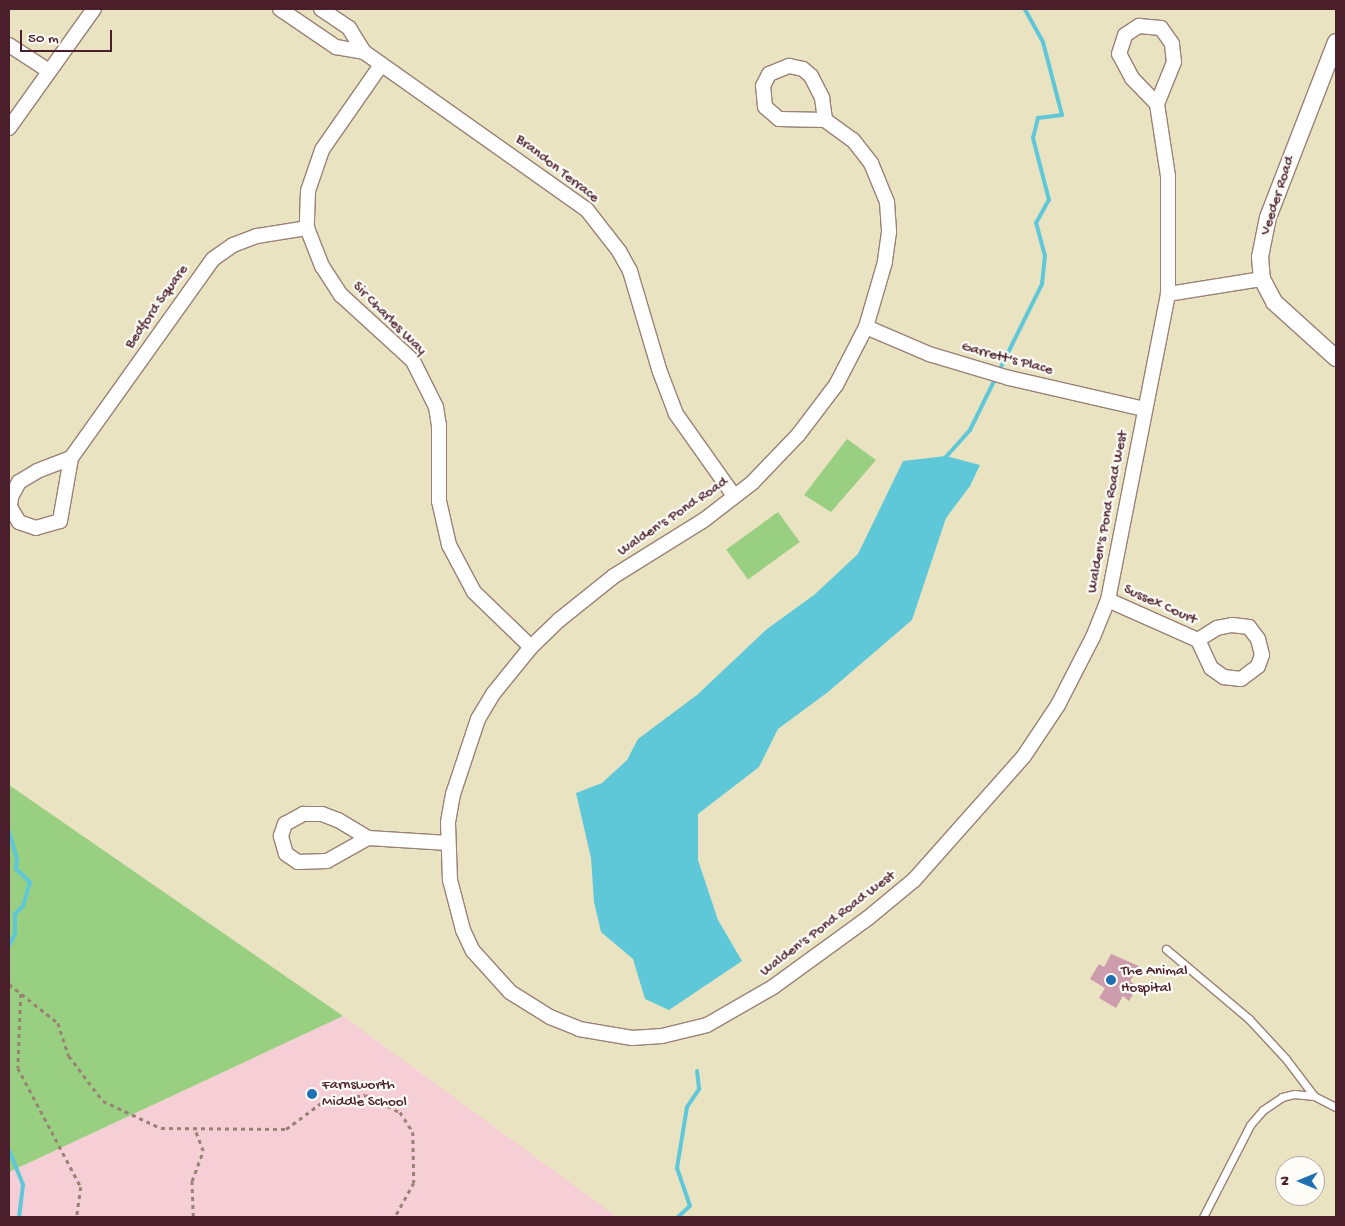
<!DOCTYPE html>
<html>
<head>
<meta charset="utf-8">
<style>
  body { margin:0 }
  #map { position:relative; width:1345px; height:1226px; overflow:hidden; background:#e9e3c2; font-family:"Gochi Hand",sans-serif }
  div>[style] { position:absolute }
  .built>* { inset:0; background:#f6cfd6 }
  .green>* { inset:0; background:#99cf81; transform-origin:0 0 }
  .water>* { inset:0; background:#5ec8d9 }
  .stream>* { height:4px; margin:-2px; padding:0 2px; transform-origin:2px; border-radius:2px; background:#5ec8d9 }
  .building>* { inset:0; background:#cd9cad }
  .path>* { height:2.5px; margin-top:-1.25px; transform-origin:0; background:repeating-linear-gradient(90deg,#9a8176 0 4px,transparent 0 8px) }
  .roads { filter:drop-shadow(1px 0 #9a8176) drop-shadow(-1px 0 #9a8176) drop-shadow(0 1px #9a8176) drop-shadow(0 -1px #9a8176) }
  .service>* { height:7px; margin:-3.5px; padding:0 3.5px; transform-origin:3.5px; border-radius:3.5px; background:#fff }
  .minor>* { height:14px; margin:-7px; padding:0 7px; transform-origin:7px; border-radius:7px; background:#fff }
  .tertiary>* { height:16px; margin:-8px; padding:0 8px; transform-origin:8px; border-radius:8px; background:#fff }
  .dots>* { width:14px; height:14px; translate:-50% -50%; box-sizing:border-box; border:2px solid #fdfcf7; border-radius:50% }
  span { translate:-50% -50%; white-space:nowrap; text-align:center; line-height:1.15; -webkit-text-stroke:4.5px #fdfcf7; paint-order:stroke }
  .street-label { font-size:15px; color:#4a1f2b }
  .poi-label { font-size:15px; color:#4a1f2b }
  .left { translate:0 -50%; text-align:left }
  .frame { position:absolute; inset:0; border:10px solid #4a1f2b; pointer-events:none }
  .north { position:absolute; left:1275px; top:1156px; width:50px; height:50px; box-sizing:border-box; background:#fdfcf7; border:1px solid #b5a4a5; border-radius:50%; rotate:270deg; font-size:14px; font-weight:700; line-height:20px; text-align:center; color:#4a1f2b }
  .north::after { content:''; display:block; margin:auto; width:18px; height:22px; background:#1f6fb2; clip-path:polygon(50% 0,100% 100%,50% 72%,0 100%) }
  .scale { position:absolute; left:20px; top:30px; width:92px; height:22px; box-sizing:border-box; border:2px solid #4a1f2b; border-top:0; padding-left:6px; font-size:15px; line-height:18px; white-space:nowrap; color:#4a1f2b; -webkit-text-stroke:4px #fdfcf7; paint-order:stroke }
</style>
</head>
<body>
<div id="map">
  <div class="built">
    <i style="clip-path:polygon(343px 1016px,617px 1217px,9px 1217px,9px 1172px)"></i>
  </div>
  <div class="green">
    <i style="clip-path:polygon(847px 439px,876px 460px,831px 512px,804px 495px)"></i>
    <i style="left:778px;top:512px;width:37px;height:64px;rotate:54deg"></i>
    <i style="clip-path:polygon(9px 785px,343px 1016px,9px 1172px)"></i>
  </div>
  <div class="water">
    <i style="clip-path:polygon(946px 456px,980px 465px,970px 486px,946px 518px,912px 620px,828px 692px,778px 729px,759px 767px,698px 814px,698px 860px,718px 920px,742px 961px,669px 1010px,645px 999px,633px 959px,601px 932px,594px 902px,591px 858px,576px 793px,602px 783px,627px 760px,638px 739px,697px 695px,767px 629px,814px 595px,858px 554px,903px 461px)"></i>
  </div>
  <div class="stream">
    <i style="left:999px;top:371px;width:97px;rotate:-63.7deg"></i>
    <i style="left:1042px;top:284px;width:28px;rotate:-84deg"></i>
    <i style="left:1045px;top:256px;width:34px;rotate:-105deg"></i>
    <i style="left:1036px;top:223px;width:26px;rotate:-61deg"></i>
    <i style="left:1049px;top:200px;width:64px;rotate:-104.5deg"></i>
    <i style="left:1033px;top:138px;width:21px;rotate:-76deg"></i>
    <i style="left:1038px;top:118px;width:24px;rotate:-7deg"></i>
    <i style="left:1062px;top:115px;width:75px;rotate:-104.6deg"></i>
    <i style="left:1043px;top:42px;width:38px;rotate:-119deg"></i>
    <i style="left:944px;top:459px;width:39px;rotate:-48deg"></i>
    <i style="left:970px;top:430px;width:59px;rotate:-63.9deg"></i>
    <i style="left:9px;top:831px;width:29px;rotate:74deg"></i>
    <i style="left:17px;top:859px;width:10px;rotate:96deg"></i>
    <i style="left:16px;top:869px;width:19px;rotate:43deg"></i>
    <i style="left:30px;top:882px;width:25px;rotate:106deg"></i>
    <i style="left:23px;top:906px;width:11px;rotate:135deg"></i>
    <i style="left:15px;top:914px;width:20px;rotate:90deg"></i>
    <i style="left:15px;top:934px;width:13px;rotate:117deg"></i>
    <i style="left:9px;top:1150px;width:38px;rotate:68deg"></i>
    <i style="left:23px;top:1185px;width:32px;rotate:97deg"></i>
    <i style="left:678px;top:1217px;width:16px;rotate:-43deg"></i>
    <i style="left:690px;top:1206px;width:40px;rotate:-108.9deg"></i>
    <i style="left:677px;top:1168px;width:62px;rotate:-80.7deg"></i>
    <i style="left:687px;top:1107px;width:22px;rotate:-56deg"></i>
    <i style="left:699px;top:1089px;width:18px;rotate:-96deg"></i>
  </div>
  <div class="building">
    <i style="clip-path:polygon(1111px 954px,1139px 966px,1130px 981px,1138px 986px,1129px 1001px,1123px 996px,1116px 1008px,1099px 998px,1105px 988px,1090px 979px,1099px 964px,1104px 967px)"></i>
  </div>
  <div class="path">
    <i style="left:9px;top:984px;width:63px;rotate:38.5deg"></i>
    <i style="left:58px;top:1023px;width:35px;rotate:72deg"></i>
    <i style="left:69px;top:1056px;width:56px;rotate:52.9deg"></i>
    <i style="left:103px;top:1101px;width:64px;rotate:25deg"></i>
    <i style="left:161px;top:1128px;width:125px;rotate:0.5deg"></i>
    <i style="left:286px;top:1129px;width:47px;rotate:-36.4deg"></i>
    <i style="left:324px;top:1101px;width:42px;rotate:-8.1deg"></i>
    <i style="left:366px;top:1095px;width:38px;rotate:27deg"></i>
    <i style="left:400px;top:1112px;width:24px;rotate:57deg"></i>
    <i style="left:413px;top:1132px;width:51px;rotate:88.9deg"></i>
    <i style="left:414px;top:1183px;width:39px;rotate:119deg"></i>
    <i style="left:21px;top:994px;width:74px;rotate:92.3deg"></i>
    <i style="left:18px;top:1068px;width:135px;rotate:62.1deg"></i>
    <i style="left:81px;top:1187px;width:30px;rotate:98deg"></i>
    <i style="left:193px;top:1217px;width:36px;rotate:-92deg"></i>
    <i style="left:192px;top:1181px;width:32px;rotate:-70deg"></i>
    <i style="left:203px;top:1151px;width:25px;rotate:-111deg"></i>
  </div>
  <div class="roads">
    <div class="service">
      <i style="left:1166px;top:949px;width:109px;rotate:40.1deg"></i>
      <i style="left:1249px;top:1019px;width:54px;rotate:47.2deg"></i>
      <i style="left:1286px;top:1059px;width:46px;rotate:52.9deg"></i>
      <i style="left:1203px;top:1217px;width:103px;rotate:-62.9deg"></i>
      <i style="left:1250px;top:1125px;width:20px;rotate:-49deg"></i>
      <i style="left:1263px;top:1110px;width:23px;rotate:-34deg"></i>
      <i style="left:1282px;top:1097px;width:12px;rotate:-14deg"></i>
      <i style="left:1294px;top:1094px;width:20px;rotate:6deg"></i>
      <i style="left:1314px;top:1096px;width:25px;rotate:27deg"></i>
    </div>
    <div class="minor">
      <i style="left:280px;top:9px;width:68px;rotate:34.2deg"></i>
      <i style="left:336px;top:47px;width:28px;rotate:10deg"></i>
      <i style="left:321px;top:9px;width:34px;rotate:34deg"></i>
      <i style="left:349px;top:28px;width:28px;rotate:58deg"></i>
      <i style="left:364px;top:52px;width:273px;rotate:35.3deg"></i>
      <i style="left:587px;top:210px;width:52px;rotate:52deg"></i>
      <i style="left:619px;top:251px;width:23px;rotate:61deg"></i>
      <i style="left:630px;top:271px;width:105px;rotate:73.5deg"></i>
      <i style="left:660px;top:372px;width:45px;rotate:69.1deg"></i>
      <i style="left:676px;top:414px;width:100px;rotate:54.7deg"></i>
      <i style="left:1139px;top:26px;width:22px;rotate:5deg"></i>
      <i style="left:1161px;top:28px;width:19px;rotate:55deg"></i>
      <i style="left:1172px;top:44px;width:18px;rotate:84deg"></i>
      <i style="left:1174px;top:62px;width:45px;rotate:112deg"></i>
      <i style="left:1157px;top:104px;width:36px;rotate:-134deg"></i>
      <i style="left:1132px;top:78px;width:27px;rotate:-118deg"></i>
      <i style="left:1119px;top:54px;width:20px;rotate:-72deg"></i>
      <i style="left:1125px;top:35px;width:17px;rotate:-33deg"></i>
      <i style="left:9px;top:45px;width:48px;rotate:33deg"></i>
      <i style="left:381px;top:65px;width:103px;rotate:124.8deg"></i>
      <i style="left:322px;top:150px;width:43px;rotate:108.9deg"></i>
      <i style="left:308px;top:191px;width:37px;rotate:92deg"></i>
      <i style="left:307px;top:228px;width:41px;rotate:68.5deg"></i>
      <i style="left:322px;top:266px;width:35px;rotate:57deg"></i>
      <i style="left:341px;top:295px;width:98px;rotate:42.5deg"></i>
      <i style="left:413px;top:361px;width:51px;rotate:63.4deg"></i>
      <i style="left:436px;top:407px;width:18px;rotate:81deg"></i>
      <i style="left:439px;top:425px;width:76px;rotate:90deg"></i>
      <i style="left:439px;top:501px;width:45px;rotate:77.2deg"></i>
      <i style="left:449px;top:545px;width:53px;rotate:62deg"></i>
      <i style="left:474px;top:592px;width:79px;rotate:44deg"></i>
      <i style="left:789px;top:66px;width:14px;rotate:12deg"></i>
      <i style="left:803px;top:69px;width:11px;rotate:41deg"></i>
      <i style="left:811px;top:76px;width:25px;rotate:63deg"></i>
      <i style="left:822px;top:98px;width:22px;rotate:82deg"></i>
      <i style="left:825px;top:120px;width:46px;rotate:-178.8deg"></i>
      <i style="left:779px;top:119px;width:18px;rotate:-139deg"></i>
      <i style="left:765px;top:107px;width:21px;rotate:-95deg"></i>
      <i style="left:763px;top:86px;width:13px;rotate:-63deg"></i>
      <i style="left:769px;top:74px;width:22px;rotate:-22deg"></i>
      <i style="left:825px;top:120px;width:34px;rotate:36deg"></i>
      <i style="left:853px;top:140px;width:29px;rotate:52deg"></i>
      <i style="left:871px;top:163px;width:42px;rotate:67.7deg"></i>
      <i style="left:887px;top:202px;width:30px;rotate:86deg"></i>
      <i style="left:889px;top:232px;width:30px;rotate:98deg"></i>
      <i style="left:885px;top:262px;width:68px;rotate:106.3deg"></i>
      <i style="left:866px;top:327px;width:65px;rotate:117.3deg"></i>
      <i style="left:836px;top:385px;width:63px;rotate:127.2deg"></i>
      <i style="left:798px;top:435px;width:66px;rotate:133.8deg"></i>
      <i style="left:752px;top:483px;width:61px;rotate:142.4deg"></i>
      <i style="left:704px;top:520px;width:106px;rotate:148.1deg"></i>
      <i style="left:614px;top:576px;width:70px;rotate:141.3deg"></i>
      <i style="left:559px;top:620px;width:39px;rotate:136deg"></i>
      <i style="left:531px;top:647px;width:60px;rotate:129deg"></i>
      <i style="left:493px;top:694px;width:29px;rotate:121deg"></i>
      <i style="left:478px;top:719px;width:79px;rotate:108.4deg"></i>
      <i style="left:453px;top:794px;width:29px;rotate:100deg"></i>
      <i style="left:448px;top:823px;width:57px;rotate:88deg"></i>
      <i style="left:450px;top:880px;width:52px;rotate:75.4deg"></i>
      <i style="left:463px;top:930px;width:23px;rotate:65deg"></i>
      <i style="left:473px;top:951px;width:55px;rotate:47.9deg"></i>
      <i style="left:510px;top:992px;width:47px;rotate:32deg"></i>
      <i style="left:550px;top:1017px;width:31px;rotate:22deg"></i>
      <i style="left:579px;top:1029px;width:54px;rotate:9.6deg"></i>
      <i style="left:632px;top:1038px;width:30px;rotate:-4deg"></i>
      <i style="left:662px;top:1036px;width:46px;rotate:-13.7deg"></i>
      <i style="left:707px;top:1025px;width:76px;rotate:-29.9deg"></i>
      <i style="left:773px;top:987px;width:117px;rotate:-36deg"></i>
      <i style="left:868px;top:918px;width:60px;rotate:-39.6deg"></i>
      <i style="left:914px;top:880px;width:166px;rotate:-48.4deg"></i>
      <i style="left:1024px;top:756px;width:61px;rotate:-56.3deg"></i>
      <i style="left:1058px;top:705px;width:76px;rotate:-62.8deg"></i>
      <i style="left:1093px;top:637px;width:40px;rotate:-68deg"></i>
      <i style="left:1108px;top:600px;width:312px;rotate:-78.9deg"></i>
      <i style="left:1168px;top:294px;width:118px;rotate:-90deg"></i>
      <i style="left:1168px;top:176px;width:73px;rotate:-98.7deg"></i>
      <i style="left:9px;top:128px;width:146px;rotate:-54.5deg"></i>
      <i style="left:1168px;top:294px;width:95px;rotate:-9.1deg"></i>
      <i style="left:866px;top:327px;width:69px;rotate:23.2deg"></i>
      <i style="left:929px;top:354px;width:84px;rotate:16.7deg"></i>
      <i style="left:1009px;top:378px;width:139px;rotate:12.9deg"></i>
      <i style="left:71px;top:458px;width:244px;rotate:-54.5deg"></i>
      <i style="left:213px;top:259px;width:24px;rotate:-35deg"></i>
      <i style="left:233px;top:245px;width:26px;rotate:-21deg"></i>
      <i style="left:257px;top:236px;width:51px;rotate:-9.1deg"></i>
      <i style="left:71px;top:458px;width:64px;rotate:99.9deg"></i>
      <i style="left:60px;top:521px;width:25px;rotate:164deg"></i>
      <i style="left:36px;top:528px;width:18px;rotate:-161deg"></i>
      <i style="left:19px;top:522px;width:17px;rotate:-121deg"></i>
      <i style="left:10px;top:507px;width:10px;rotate:-84deg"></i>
      <i style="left:11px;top:497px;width:17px;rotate:-62deg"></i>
      <i style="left:19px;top:482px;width:21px;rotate:-31deg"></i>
      <i style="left:37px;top:471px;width:36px;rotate:-21deg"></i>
      <i style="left:1108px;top:600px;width:98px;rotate:24deg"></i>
      <i style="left:1198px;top:640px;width:31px;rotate:65deg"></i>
      <i style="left:1211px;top:668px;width:16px;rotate:35deg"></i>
      <i style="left:1224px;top:677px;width:17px;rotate:7deg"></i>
      <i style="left:1241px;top:679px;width:21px;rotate:-37deg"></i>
      <i style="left:1258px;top:666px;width:12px;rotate:-70deg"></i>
      <i style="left:1262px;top:655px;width:16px;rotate:-104deg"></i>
      <i style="left:1258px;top:639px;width:15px;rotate:-127deg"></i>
      <i style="left:1249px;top:627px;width:17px;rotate:-173deg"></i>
      <i style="left:1232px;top:625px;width:15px;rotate:169deg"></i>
      <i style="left:1217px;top:628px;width:22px;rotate:148deg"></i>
      <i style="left:303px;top:814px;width:19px"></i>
      <i style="left:322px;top:814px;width:17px;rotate:21deg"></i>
      <i style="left:338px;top:820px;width:35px;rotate:31deg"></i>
      <i style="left:368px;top:838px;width:47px;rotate:150.7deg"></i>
      <i style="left:327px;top:861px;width:29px;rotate:178deg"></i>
      <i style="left:298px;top:862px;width:14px;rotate:-146deg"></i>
      <i style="left:286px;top:854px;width:19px;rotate:-106deg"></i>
      <i style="left:281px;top:836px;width:13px;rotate:-72deg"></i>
      <i style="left:285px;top:824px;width:21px;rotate:-29deg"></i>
      <i style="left:368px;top:838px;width:80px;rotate:3.6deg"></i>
    </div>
    <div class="tertiary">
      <i style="left:1336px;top:42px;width:188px;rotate:111.2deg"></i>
      <i style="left:1268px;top:217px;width:41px;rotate:101.3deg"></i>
      <i style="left:1260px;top:257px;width:22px;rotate:85deg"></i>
      <i style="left:1262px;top:279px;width:26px;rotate:62deg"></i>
      <i style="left:1274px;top:302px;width:84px;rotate:42.1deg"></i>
    </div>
  </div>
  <div class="dots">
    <i style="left:1111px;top:980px;background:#1f6fb2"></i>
    <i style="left:312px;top:1094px;background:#1f6fb2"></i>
  </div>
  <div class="street-label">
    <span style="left:557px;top:169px;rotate:38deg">Brandon Terrace</span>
    <span style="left:1278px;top:196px;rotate:-72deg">Veeder Road</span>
    <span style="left:157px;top:307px;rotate:-55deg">Bedford Square</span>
    <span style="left:389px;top:319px;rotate:45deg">Sir Charles Way</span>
    <span style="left:1007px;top:359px;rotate:15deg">Garrett's Place</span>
    <span style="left:1108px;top:512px;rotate:-79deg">Walden's Pond Road West</span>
    <span style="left:673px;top:517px;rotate:-34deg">Walden's Pond Road</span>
    <span style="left:1160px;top:605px;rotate:24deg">Sussex Court</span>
    <span style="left:828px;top:924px;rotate:-37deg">Walden's Pond Road West</span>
  </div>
  <div class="poi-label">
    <span class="left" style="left:1121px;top:980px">The Animal<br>Hospital</span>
    <span class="left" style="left:322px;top:1094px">Farnsworth<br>Middle School</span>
  </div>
  <div class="frame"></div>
  <div class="north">N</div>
  <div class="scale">50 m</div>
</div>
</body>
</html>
